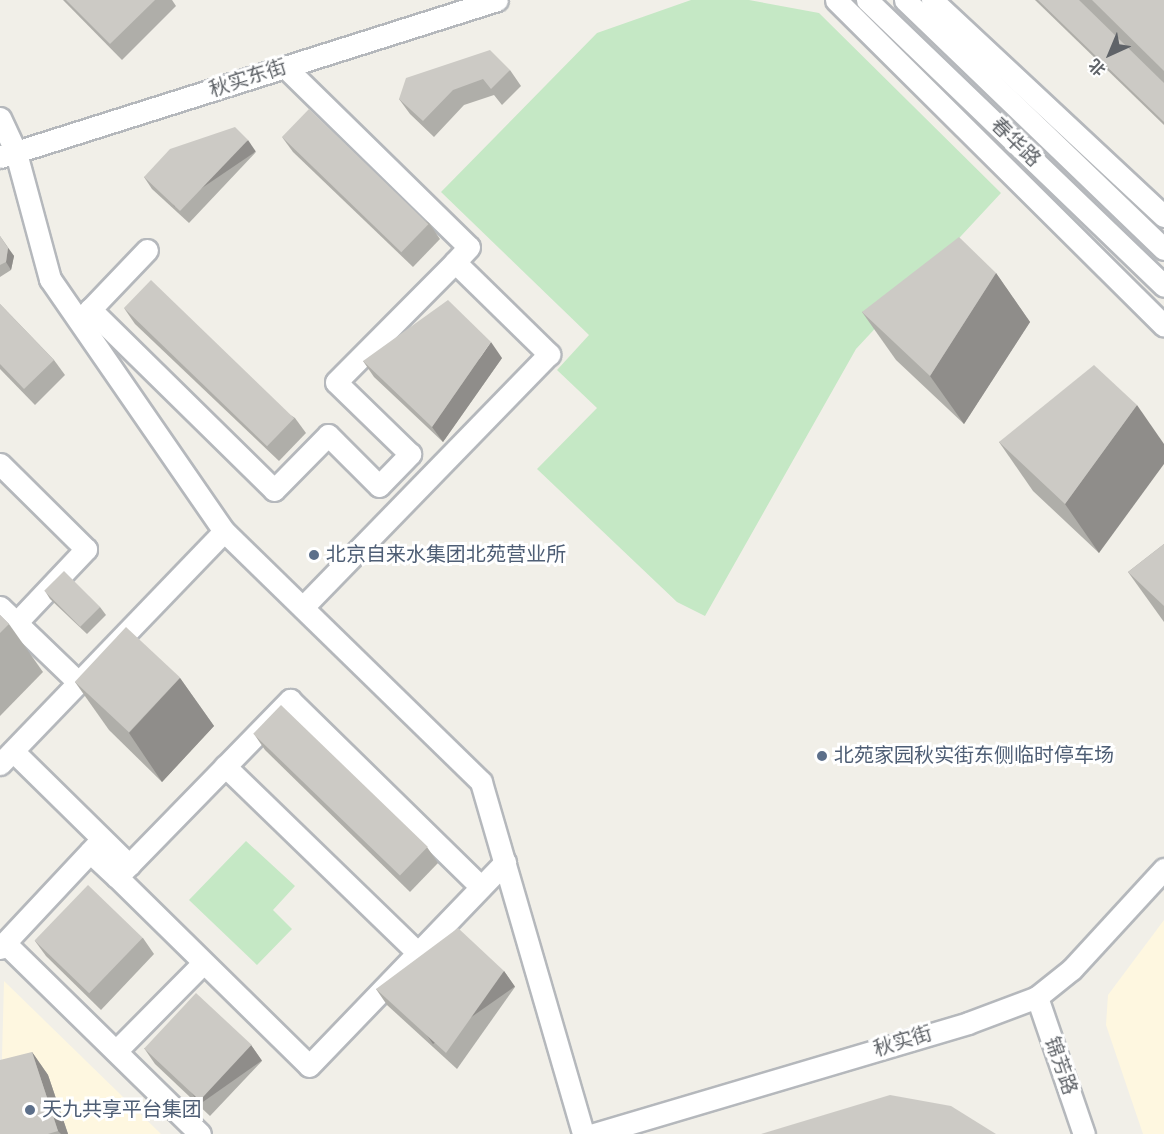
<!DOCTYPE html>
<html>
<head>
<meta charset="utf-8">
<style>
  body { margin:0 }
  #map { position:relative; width:1164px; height:1134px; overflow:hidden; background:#f1efe8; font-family:"Varela Round","Noto Sans SC",sans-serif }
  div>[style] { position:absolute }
  .commercial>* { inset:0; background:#fef7e0 }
  .green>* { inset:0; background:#c5e8c5 }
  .roads { filter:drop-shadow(2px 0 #b5b8bc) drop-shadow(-2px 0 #b5b8bc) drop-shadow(0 2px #b5b8bc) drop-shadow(0 -2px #b5b8bc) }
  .minor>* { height:21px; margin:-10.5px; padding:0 10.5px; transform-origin:10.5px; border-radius:10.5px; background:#fff }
  .wall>* { inset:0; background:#afaea9 }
  .shaded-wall>* { inset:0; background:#8f8d8a; transform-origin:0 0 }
  .building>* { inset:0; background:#cccac5; transform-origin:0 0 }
  .dots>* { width:16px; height:16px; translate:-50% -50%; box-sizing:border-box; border:3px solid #fff; border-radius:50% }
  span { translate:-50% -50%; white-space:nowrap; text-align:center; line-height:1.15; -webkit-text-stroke:6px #fff; paint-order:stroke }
  .street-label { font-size:20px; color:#5f6368 }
  .service-label { font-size:20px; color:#4e5e75 }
  .left { translate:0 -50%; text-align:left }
  .north { position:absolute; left:1080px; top:24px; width:60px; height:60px; -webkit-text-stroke:4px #fff; paint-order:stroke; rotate:224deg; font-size:16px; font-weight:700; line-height:24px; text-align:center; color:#5f6368 }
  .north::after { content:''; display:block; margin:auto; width:21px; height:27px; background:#5f6368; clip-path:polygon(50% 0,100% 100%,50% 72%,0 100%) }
</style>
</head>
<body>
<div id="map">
  <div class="commercial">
    <i style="clip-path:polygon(1164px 920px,1164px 1134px,1143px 1134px,1106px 1025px,1108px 995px)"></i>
    <i style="clip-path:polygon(4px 981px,161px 1134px,0 1134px)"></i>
  </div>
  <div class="green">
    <i style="clip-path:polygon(691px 0,749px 0,819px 13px,1001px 193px,856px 349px,705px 616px,677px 602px,537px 469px,597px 408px,557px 370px,589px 335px,441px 192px,597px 33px)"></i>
    <i style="clip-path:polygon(246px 841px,295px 886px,273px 910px,292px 929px,257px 965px,189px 900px)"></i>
  </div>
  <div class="roads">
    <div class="minor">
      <i style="left:836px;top:0;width:462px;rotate:44.8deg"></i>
      <i style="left:867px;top:0;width:412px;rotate:43.9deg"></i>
      <i style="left:905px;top:0;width:359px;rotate:43.9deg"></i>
      <i style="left:932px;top:0;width:317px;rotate:43deg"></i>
      <i style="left:285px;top:67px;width:257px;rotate:44.4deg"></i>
      <i style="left:469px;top:247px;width:21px;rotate:133deg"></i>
      <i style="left:455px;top:262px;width:132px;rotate:44.4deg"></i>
      <i style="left:549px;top:354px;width:353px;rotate:134.2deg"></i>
      <i style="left:0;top:118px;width:38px;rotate:65deg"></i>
      <i style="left:16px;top:153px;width:131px;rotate:74.9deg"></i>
      <i style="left:50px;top:279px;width:306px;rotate:55.4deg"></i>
      <i style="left:224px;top:531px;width:359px;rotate:44.3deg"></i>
      <i style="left:481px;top:782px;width:366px;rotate:73.8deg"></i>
      <i style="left:0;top:157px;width:521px;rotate:-17.53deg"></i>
      <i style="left:90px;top:309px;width:258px;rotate:44.5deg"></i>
      <i style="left:274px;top:490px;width:77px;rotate:-45.5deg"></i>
      <i style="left:328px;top:435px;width:72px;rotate:45deg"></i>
      <i style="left:379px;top:486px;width:45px;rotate:-45.9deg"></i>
      <i style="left:410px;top:454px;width:103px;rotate:-135.8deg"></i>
      <i style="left:336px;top:382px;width:169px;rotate:-45.2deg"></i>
      <i style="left:82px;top:318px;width:94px;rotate:-46.3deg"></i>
      <i style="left:0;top:464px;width:121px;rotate:44.7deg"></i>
      <i style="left:86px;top:549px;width:102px;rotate:133.4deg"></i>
      <i style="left:0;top:607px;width:110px;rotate:43.9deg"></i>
      <i style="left:13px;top:751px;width:163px;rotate:44.5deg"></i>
      <i style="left:129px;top:865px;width:231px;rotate:-45.7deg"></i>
      <i style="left:290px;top:700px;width:267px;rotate:44.4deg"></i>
      <i style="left:0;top:764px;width:323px;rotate:-46.1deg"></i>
      <i style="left:225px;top:766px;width:269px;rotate:44.1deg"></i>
      <i style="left:90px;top:852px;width:37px;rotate:43deg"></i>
      <i style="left:117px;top:877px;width:14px;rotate:-45deg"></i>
      <i style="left:117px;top:877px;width:269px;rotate:44.5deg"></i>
      <i style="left:309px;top:1066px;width:283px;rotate:-46.1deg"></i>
      <i style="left:5px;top:943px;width:273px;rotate:44.4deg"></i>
      <i style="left:0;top:948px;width:149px;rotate:-46.9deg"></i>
      <i style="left:1037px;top:997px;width:145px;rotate:71.1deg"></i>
      <i style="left:116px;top:1051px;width:124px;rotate:-45.3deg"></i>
      <i style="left:594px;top:1134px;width:390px;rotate:-16.5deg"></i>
      <i style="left:968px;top:1023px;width:74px;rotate:-20.6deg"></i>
      <i style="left:1037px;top:997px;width:45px;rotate:-38.7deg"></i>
      <i style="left:1072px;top:969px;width:136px;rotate:-47.4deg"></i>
    </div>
  </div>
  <div class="wall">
    <i style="clip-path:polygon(63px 0,172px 0,176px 6px,122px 60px)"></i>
    <i style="clip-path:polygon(1035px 0,1164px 0,1164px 125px)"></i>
    <i style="clip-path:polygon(510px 70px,521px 86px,502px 105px,494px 95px,464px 105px,434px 137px,410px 114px,399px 99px)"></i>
    <i style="clip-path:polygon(282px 137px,429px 223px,440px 239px,413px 267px,293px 152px)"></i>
    <i style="clip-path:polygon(256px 152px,189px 223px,152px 189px,144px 177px)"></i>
    <i style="clip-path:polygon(0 236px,14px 256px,11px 270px,0 277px)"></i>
    <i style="clip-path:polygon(996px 273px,1030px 322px,964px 424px,896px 360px,862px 312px)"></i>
    <i style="clip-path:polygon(0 304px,54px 360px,65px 375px,35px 405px,0 369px)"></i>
    <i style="clip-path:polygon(124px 308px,295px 418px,306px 433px,279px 461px,135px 324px)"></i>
    <i style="clip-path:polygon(502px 358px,443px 442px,374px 377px,363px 361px)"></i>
    <i style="clip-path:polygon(1137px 405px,1099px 553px,1033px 491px,999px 442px)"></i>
    <i style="clip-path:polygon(1164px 544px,1164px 622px,1128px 572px)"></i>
    <i style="clip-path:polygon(45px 591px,100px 607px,106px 615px,87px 634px,50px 599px)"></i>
    <i style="clip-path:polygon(0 615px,9px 624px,43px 672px,0 716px)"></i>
    <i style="clip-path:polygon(180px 678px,214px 726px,162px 782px,109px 730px,75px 682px)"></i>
    <i style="clip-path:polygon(254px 734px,427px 847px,438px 863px,410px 892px,265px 750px)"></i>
    <i style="clip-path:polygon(143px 938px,154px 954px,101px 1010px,46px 956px,35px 941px)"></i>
    <i style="clip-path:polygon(504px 971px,515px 987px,457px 1069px,387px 1005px,376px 989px)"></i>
    <i style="clip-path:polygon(251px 1045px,262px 1061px,210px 1116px,155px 1064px,144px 1048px)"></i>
    <i style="clip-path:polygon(32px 1052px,48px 1075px,68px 1134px,0 1134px)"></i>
  </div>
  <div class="shaded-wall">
    <i style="left:248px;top:140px;width:14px;height:98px;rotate:56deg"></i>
    <i style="clip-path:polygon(8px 248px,14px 256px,11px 270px,6px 262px)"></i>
    <i style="clip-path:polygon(996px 273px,1030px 322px,964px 424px,930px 376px)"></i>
    <i style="clip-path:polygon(491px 342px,502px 358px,443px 442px,432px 427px)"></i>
    <i style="clip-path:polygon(1137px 405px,1164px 444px,1164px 464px,1099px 553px,1065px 504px)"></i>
    <i style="clip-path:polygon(180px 678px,214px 726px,162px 782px,129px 733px)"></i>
    <i style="left:504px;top:971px;width:19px;height:100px;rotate:55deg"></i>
    <i style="left:251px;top:1045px;width:19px;height:76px;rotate:55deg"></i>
    <i style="clip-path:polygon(32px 1052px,48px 1075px,68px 1134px,61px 1134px,58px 1131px)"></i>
  </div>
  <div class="building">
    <i style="clip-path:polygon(66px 0,155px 0,110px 44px)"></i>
    <i style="clip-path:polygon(1038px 0,1079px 0,1164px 83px,1164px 122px)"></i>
    <i style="clip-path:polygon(1092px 0,1164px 0,1164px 71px)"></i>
    <i style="clip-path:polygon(490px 50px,510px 70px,491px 89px,483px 79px,453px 90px,423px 121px,399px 99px,406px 78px)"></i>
    <i style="left:309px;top:109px;width:166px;height:39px;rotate:44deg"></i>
    <i style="clip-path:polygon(235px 127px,248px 140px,180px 211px,144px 177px,170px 149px)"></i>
    <i style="clip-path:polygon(0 236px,8px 248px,6px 262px,0 265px)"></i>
    <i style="clip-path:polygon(959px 237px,996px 273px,930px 376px,862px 312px)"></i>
    <i style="left:151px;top:280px;width:199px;height:39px;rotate:44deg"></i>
    <i style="clip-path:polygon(448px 300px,491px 342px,432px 427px,363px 361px)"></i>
    <i style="clip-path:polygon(0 304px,54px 360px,24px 389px,0 364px)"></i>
    <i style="clip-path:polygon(1094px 365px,1137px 405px,1065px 504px,999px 442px)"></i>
    <i style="clip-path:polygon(1164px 544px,1164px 606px,1128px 572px)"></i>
    <i style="left:64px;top:571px;width:51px;height:28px;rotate:45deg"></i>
    <i style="clip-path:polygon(0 615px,9px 624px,0 633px)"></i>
    <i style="left:126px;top:627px;width:74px;height:75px;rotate:43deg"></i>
    <i style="left:281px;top:705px;width:204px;height:40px;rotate:44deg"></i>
    <i style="left:88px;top:885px;width:76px;height:77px;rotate:44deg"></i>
    <i style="clip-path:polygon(458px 928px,504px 971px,446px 1053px,376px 989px)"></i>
    <i style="left:196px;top:993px;width:76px;height:76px;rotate:43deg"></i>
    <i style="clip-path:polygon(32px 1052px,58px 1131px,48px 1134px,0 1134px,0 1060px)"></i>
    <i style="clip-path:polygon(890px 1095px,951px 1106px,996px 1134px,761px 1134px)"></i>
  </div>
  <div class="dots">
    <i style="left:314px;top:555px;background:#5c6f8a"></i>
    <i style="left:822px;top:756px;background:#5c6f8a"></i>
    <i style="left:30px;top:1110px;background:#5c6f8a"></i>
  </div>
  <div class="street-label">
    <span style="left:248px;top:79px;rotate:-18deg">秋实东街</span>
    <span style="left:1015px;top:143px;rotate:44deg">春华路</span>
    <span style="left:903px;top:1042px;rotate:-17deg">秋实街</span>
    <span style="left:1060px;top:1066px;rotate:71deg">锦芳路</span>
  </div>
  <div class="service-label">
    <span class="left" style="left:326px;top:555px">北京自来水集团北苑营业所</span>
    <span class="left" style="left:834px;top:756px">北苑家园秋实街东侧临时停车场</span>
    <span class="left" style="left:42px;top:1110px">天九共享平台集团</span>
  </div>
  <div class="north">北</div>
</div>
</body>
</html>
